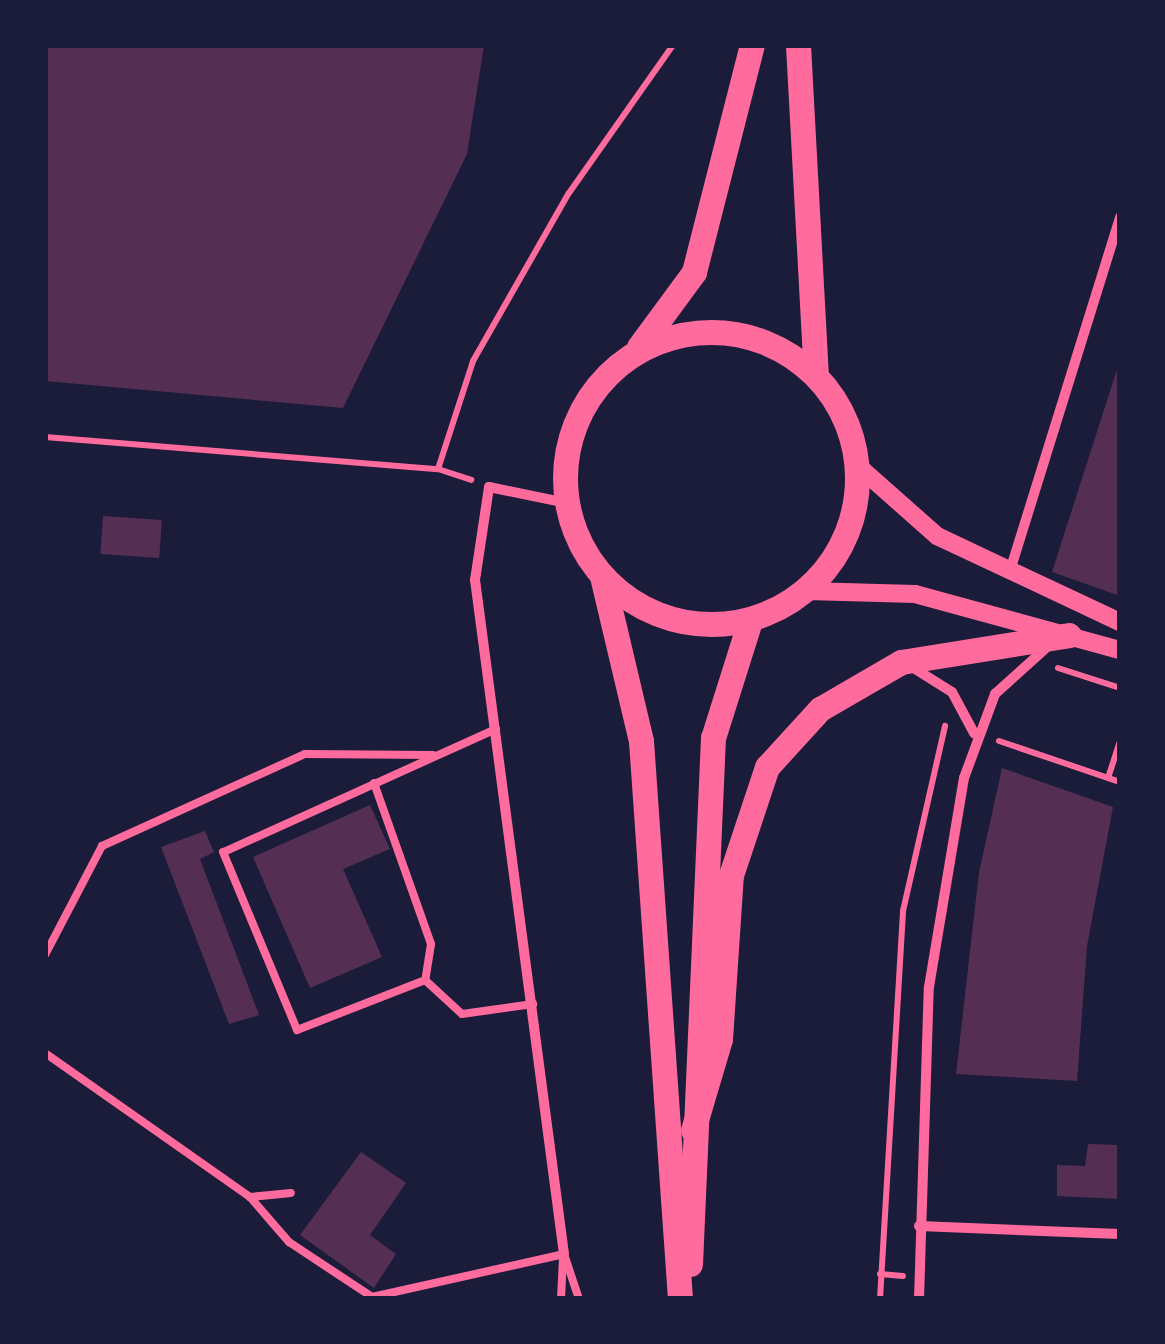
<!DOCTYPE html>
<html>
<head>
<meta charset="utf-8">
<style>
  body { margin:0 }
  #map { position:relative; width:1165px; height:1344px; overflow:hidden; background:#1b1b3a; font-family:"DM Sans",sans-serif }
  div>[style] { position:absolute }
  .building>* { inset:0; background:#542f53; transform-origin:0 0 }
  .path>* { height:6px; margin:-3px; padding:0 3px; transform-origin:3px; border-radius:3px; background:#ff6b9d }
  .service>* { height:8px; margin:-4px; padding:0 4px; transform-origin:4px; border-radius:4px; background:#ff6b9d }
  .minor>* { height:10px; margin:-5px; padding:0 5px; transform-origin:5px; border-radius:5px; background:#ff6b9d }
  .tertiary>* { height:18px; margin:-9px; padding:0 9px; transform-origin:9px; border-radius:9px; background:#ff6b9d }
  .primary>* { height:25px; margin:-12.5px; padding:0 12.5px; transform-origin:12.5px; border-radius:12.5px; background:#ff6b9d }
  .primary>.ring { margin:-12.5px; padding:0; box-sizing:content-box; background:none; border:25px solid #ff6b9d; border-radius:50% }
  span { translate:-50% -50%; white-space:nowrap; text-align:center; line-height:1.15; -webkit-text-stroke:10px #1b1b3a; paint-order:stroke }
  .frame { position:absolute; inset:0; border:48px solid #1b1b3a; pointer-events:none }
</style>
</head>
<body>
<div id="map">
  <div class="building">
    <i style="clip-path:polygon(45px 45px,484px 45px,467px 154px,343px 408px,45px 381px)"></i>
    <i style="clip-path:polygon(1120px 360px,1120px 596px,1052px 572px)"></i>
    <i style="left:103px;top:516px;width:59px;height:38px;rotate:4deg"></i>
    <i style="clip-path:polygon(1002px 768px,1113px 807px,1087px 946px,1077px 1081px,956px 1074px,979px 872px)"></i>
    <i style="clip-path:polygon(370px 805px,390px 849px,343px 869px,382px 957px,310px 988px,253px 857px)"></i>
    <i style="clip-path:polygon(205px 831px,214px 852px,200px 859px,259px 1015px,229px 1024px,161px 847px)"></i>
    <i style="clip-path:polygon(1088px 1144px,1120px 1145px,1120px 1199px,1057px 1196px,1057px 1165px,1085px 1166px)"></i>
    <i style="clip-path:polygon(361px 1152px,406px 1183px,370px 1235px,396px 1254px,374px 1288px,300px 1235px)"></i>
  </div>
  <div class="path">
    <i style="left:45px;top:437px;width:394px;rotate:4.7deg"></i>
    <i style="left:438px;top:469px;width:35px;rotate:18deg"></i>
    <i style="left:438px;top:469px;width:114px;rotate:-72deg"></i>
    <i style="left:473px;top:361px;width:193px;rotate:-60.3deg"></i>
    <i style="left:569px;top:193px;width:181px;rotate:-54.9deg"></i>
    <i style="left:1058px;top:668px;width:65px;rotate:17.9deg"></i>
    <i style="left:999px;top:741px;width:128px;rotate:18.7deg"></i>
    <i style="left:1108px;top:778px;width:39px;rotate:-72deg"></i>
    <i style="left:880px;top:1274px;width:23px;rotate:5deg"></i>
    <i style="left:880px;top:1299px;width:389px;rotate:-86.6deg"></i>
    <i style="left:903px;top:911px;width:190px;rotate:-77.2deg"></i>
  </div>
  <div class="service">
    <i style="left:496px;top:729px;width:299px;rotate:155.7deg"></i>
    <i style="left:223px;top:852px;width:193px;rotate:67.4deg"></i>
    <i style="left:297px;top:1030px;width:137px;rotate:-21.3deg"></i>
    <i style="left:425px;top:980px;width:50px;rotate:42.6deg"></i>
    <i style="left:462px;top:1014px;width:72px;rotate:-8deg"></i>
    <i style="left:374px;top:783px;width:171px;rotate:70.5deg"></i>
    <i style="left:431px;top:944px;width:36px;rotate:99deg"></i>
    <i style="left:45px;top:955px;width:123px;rotate:-62.4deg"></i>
    <i style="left:102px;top:846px;width:223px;rotate:-24.4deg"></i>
    <i style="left:305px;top:754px;width:128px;rotate:0.4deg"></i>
    <i style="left:45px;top:1053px;width:251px;rotate:35.1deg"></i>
    <i style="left:250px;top:1197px;width:60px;rotate:49.1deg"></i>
    <i style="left:289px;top:1242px;width:100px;rotate:33.5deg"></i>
    <i style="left:372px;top:1297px;width:197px;rotate:-12.6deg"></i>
    <i style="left:250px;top:1197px;width:41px;rotate:-5.6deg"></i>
    <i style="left:564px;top:1254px;width:47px;rotate:71.6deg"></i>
    <i style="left:561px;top:1299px;width:41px;rotate:-87.2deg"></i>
  </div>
  <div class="minor">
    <i style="left:1009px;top:574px;width:374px;rotate:-72.7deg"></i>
    <i style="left:912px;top:667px;width:47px;rotate:32deg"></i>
    <i style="left:952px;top:692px;width:47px;rotate:61.8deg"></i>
    <i style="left:919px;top:1226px;width:201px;rotate:2.3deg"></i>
    <i style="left:564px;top:1254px;width:680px;rotate:-97.52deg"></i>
    <i style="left:475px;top:580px;width:94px;rotate:-81.4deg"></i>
    <i style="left:489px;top:487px;width:80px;rotate:11.6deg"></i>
    <i style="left:919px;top:1299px;width:312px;rotate:-88.2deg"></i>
    <i style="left:929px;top:987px;width:212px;rotate:-80.5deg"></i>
    <i style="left:964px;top:778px;width:90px;rotate:-69.7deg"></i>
    <i style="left:995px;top:694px;width:69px;rotate:-42deg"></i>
  </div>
  <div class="tertiary">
    <i style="left:858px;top:466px;width:106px;rotate:41.5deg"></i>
    <i style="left:937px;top:536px;width:202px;rotate:25.2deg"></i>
    <i style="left:807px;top:591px;width:108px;rotate:1.6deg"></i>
    <i style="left:915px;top:594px;width:213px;rotate:15.3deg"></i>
  </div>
  <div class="primary">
    <i style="left:798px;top:45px;width:330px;rotate:86.9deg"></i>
    <i class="ring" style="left:565px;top:332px;width:267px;height:267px"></i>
    <i style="left:639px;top:347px;width:93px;rotate:-53.7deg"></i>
    <i style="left:694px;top:272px;width:234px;rotate:-75.7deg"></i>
    <i style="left:602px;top:576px;width:170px;rotate:76.7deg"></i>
    <i style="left:641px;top:741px;width:559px;rotate:86deg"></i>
    <i style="left:693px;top:1130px;width:95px;rotate:-73.5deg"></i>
    <i style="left:720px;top:1039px;width:164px;rotate:-86.2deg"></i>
    <i style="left:731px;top:875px;width:114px;rotate:-71.6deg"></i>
    <i style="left:767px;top:767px;width:79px;rotate:-47.6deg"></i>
    <i style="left:820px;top:709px;width:94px;rotate:-30.1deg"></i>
    <i style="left:901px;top:662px;width:170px;rotate:-9.1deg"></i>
    <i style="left:690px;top:1264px;width:527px;rotate:-87.5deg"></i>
    <i style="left:713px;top:738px;width:123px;rotate:-72.5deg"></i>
  </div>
  <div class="frame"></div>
</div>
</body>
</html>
